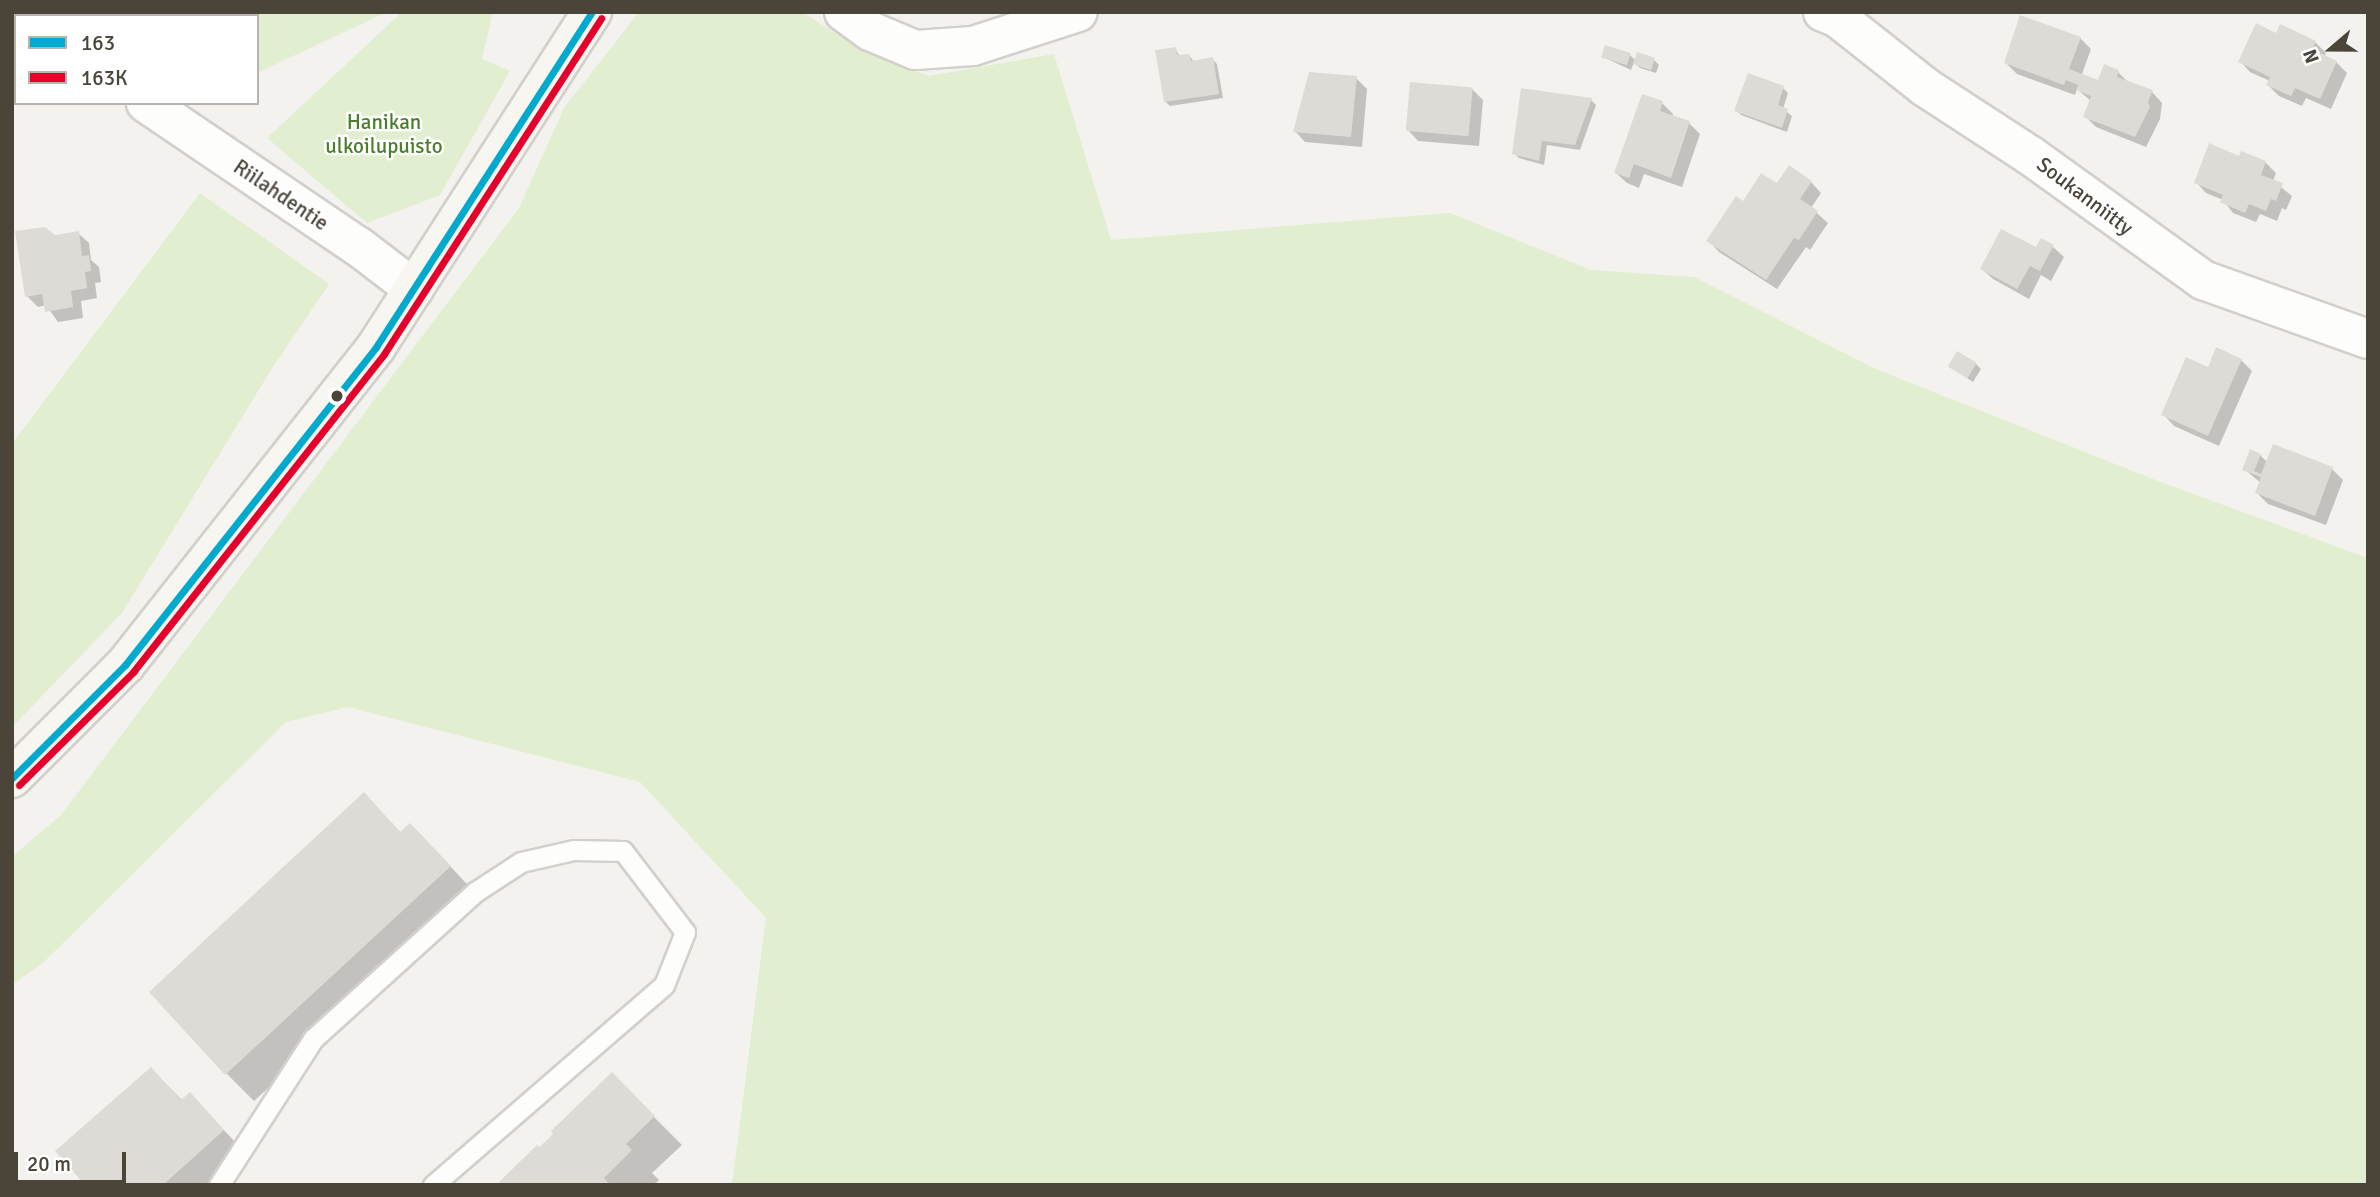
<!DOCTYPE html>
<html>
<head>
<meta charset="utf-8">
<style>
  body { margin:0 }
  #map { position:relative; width:2380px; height:1197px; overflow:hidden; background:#f4f2ee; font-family:Signika,sans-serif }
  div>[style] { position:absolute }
  .green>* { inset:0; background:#e1eecf }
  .shadow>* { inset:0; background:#0003 }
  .building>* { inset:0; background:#dedbd6; transform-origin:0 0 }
  .roads { filter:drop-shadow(2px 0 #d2d0cb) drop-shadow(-2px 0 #d2d0cb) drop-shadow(0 2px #d2d0cb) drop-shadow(0 -2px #d2d0cb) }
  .service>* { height:19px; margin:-9.5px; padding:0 9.5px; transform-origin:9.5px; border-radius:9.5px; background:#fdfdfc }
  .minor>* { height:38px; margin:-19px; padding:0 19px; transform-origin:19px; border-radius:19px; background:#fdfdfc }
  .tertiary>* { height:38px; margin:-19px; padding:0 19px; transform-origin:19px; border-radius:19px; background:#fdfdfc }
  .secondary>* { height:38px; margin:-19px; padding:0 19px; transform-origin:19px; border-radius:19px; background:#f7f6f1 }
  .bus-1>* { height:7px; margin:-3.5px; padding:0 3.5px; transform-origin:3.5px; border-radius:3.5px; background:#00a9ce }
  .bus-2>* { height:7px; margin:-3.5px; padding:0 3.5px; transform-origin:3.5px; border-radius:3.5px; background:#e4002b }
  .dots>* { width:19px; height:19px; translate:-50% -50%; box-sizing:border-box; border:4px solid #fff; border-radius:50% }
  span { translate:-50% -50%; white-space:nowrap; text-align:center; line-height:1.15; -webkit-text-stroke:5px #fff; paint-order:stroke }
  .park-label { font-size:21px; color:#4a7f2a }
  .street-label { font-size:21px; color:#4b4439 }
  .frame { position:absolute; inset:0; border:14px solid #4b4439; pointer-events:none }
  .legend { position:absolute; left:14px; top:14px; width:245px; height:91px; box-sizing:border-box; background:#fff; border:2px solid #b7b4b0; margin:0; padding:9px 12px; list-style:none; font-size:21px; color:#4b4439 }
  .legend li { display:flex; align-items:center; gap:14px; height:35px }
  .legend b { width:35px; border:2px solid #b7b4b0 }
  .north { position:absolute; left:2296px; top:14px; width:70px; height:70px; -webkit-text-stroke:5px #fff; paint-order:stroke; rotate:250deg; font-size:19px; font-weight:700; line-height:28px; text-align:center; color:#4b4439 }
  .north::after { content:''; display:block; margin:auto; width:24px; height:32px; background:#4b4439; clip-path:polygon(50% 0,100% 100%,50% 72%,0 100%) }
  .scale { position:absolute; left:14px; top:1152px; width:112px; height:32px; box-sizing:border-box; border:4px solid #4b4439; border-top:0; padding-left:9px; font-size:21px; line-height:24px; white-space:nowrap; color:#4b4439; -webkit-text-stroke:5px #fff; paint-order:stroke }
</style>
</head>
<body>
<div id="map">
  <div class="green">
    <i style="clip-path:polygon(43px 12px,387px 12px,257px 73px,257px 16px,49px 16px)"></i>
    <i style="clip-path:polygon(402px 12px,493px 12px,482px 59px,510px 71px,440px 195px,367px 223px,267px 138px)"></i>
    <i style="clip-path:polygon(639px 12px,802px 12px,862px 50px,929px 76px,1054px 54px,1111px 240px,1450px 213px,1591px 270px,1694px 277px,1878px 370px,2158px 481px,2368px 558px,2368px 1185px,732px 1185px,766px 918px,640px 782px,348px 707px,286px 722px,44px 962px,12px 985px,12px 857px,61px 815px,519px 208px,564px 108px)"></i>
    <i style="clip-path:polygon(200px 193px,329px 284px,271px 370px,122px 613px,12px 727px,12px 444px)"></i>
  </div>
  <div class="shadow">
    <i style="clip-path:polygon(2277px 35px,2315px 42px,2326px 53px,2324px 57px,2336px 62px,2347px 73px,2331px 109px,2306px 98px,2302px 106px,2279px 96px,2268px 85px,2270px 81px,2250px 72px,2240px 61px)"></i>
    <i style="clip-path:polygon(2080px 38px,2091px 49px,2082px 74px,2099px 83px,2118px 72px,2130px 84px,2152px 92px,2162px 103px,2160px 119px,2146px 147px,2096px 127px,2085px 116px,2091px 101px,2077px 89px,2075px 95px,2017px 74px,2006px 63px)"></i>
    <i style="clip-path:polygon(1175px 48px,1180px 57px,1189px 55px,1194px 62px,1212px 59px,1217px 64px,1223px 98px,1170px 106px,1165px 101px)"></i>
    <i style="clip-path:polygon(1630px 55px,1636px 61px,1654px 60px,1659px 65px,1656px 73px,1640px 68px,1634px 62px,1631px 70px,1603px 57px)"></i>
    <i style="clip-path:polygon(1356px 78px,1367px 89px,1362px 147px,1305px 142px,1295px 131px)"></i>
    <i style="clip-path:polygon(1783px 88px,1788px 93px,1783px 109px,1792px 116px,1787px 132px,1741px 115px,1736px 110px)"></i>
    <i style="clip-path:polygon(1472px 89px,1483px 100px,1479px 146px,1418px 141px,1408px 130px)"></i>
    <i style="clip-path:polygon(1591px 100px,1596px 105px,1580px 150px,1547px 145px,1544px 165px,1519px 158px,1514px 153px)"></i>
    <i style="clip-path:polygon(1662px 103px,1673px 114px,1672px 117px,1689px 123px,1700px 134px,1682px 187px,1644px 174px,1639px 188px,1627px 183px,1616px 173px)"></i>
    <i style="clip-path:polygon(2240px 158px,2265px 162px,2276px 173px,2273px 181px,2292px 196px,2286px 210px,2282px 208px,2277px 221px,2260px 214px,2256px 222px,2233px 213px,2223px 200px,2206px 193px,2196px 182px)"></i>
    <i style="clip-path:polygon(1811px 182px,1821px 193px,1811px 208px,1828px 223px,1810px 250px,1806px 247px,1777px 289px,1719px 252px,1709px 241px,1744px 204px,1777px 186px)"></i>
    <i style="clip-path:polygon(78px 233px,89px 243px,91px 260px,99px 267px,101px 282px,95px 283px,97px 298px,81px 301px,83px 318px,58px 322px,46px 305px,38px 307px,27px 296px,54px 236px)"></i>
    <i style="clip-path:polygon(2053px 247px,2064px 257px,2051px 281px,2041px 275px,2029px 299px,1993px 279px,1982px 269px)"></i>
    <i style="clip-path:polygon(2241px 360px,2252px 371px,2219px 446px,2174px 426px,2164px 415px,2209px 369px)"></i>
    <i style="clip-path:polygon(1976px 364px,1981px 369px,1973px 382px,1950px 367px)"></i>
    <i style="clip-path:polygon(2260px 455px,2268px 463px,2332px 469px,2343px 480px,2326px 525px,2268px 504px,2257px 493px,2261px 483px,2244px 469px)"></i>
    <i style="clip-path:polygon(392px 823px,401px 833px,438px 853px,477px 895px,254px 1101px,226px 1073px)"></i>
    <i style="clip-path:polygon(151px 1069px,183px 1101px,190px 1094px,251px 1159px,222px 1185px,87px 1185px)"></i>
    <i style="clip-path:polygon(612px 1075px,682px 1145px,652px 1173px,659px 1180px,654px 1185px,499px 1185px,539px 1150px)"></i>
  </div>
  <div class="building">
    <i style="clip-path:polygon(2020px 15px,2081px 37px,2069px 69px,2098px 80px,2104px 64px,2119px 70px,2117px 77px,2153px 90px,2148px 102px,2150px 107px,2135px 137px,2083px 117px,2091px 96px,2076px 90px,2078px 85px,2066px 80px,2064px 85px,2004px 63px)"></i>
    <i style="clip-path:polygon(2256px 23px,2276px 33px,2280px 24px,2316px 41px,2312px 49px,2337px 61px,2320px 99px,2295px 88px,2291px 96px,2266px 85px,2270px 77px,2238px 62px)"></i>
    <i style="left:1605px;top:45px;width:27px;height:13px;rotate:17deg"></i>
    <i style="clip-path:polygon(1176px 47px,1177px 55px,1189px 54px,1191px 61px,1213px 57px,1219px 94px,1164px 102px,1155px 50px)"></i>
    <i style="left:1637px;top:52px;width:19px;height:13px;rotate:18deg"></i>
    <i style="clip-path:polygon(1309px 72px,1357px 76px,1351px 137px,1293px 132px)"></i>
    <i style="clip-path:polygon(1748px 73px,1784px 86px,1778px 105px,1788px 109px,1782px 128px,1734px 111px)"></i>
    <i style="left:1410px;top:82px;width:63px;height:49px;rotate:5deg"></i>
    <i style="clip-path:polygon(1521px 88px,1592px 98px,1575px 145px,1542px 141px,1539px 161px,1512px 154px)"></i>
    <i style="clip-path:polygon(1642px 94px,1663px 101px,1660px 111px,1690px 121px,1671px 178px,1634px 164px,1629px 178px,1614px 173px)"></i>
    <i style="clip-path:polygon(2209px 143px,2239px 156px,2241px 151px,2266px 161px,2261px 175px,2283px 183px,2276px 201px,2271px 199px,2266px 211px,2249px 204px,2245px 213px,2220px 202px,2223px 195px,2194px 183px)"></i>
    <i style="clip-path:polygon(1789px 165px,1812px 181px,1800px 199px,1818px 211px,1799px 240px,1794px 238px,1766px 280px,1706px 241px,1736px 196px,1743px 201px,1761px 173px,1777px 183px)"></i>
    <i style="clip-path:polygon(45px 227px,55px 235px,79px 231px,82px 256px,89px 255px,91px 271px,85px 272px,87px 288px,71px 291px,73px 307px,45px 312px,42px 294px,25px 297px,15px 231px)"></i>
    <i style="clip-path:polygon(2001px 229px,2036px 247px,2041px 238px,2054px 245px,2040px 271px,2030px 266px,2017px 289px,1980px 269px)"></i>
    <i style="clip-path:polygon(2216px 347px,2242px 359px,2208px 436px,2161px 415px,2186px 357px,2208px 367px)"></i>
    <i style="left:1957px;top:351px;width:23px;height:18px;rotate:31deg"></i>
    <i style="clip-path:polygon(2273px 444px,2333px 467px,2315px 516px,2255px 493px,2261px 477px,2242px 470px,2250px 449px,2261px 454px,2254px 471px,2261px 474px)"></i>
    <i style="clip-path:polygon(364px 792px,400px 832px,410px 823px,451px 866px,225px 1075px,149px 992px)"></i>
    <i style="clip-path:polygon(151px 1067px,181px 1100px,190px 1092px,224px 1130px,163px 1185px,85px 1185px,55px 1151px)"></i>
    <i style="clip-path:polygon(612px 1072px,655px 1116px,626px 1144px,632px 1150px,604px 1178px,610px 1185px,496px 1185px,537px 1145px,539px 1147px,546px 1141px,553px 1134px,551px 1131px)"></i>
  </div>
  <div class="roads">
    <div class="service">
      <i style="left:219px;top:1185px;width:174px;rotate:-57.2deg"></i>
      <i style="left:313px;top:1039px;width:219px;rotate:-42.2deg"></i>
      <i style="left:475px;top:892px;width:55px;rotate:-33.1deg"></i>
      <i style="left:521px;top:862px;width:54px;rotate:-12.8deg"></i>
      <i style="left:574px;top:850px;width:49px;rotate:1.2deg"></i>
      <i style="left:623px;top:851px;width:102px;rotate:52.6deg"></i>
      <i style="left:685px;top:932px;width:57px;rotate:111.6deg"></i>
      <i style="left:664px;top:985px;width:306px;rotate:139.1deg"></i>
    </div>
    <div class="minor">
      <i style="left:844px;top:12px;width:32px;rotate:36deg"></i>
      <i style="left:870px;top:31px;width:49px;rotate:22.9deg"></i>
      <i style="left:915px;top:50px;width:58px;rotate:-3.9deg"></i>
      <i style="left:973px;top:46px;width:110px;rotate:-17.9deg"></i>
      <i style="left:1823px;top:12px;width:16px;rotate:22deg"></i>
      <i style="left:1838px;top:18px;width:111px;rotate:38.4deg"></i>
      <i style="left:1925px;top:87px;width:126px;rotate:33.1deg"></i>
      <i style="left:2031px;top:156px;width:212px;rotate:35.8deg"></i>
      <i style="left:2203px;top:280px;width:175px;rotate:19.7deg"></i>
    </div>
    <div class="tertiary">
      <i style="left:14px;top:12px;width:6px;rotate:39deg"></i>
      <i style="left:146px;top:103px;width:257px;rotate:34.1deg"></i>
      <i style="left:359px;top:247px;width:69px;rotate:37.4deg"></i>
    </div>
    <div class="secondary">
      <i style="left:12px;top:778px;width:160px;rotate:-45deg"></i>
      <i style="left:125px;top:665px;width:405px;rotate:-51.7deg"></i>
      <i style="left:376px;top:347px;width:399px;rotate:-57.2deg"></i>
    </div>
  </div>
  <div class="bus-1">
    <i style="left:12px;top:778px;width:160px;rotate:-45deg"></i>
    <i style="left:125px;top:665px;width:405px;rotate:-51.7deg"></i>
    <i style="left:376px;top:347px;width:399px;rotate:-57.2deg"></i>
  </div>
  <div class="bus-2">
    <i style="left:19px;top:785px;width:161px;rotate:-44.7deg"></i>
    <i style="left:133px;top:672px;width:405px;rotate:-51.7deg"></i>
    <i style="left:384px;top:354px;width:400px;rotate:-57.1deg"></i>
  </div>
  <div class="dots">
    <i style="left:337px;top:396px;background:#4b4439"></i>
  </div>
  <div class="park-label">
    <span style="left:384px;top:134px">Hanikan<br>ulkoilupuisto</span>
  </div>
  <div class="street-label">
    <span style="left:281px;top:195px;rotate:34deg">Riilahdentie</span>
    <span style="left:2085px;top:196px;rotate:37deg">Soukanniitty</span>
  </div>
  <div class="frame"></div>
  <ul class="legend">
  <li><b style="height:9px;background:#00a9ce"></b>163</li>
  <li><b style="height:9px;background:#e4002b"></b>163K</li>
  </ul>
  <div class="north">N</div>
  <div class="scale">20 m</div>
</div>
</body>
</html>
